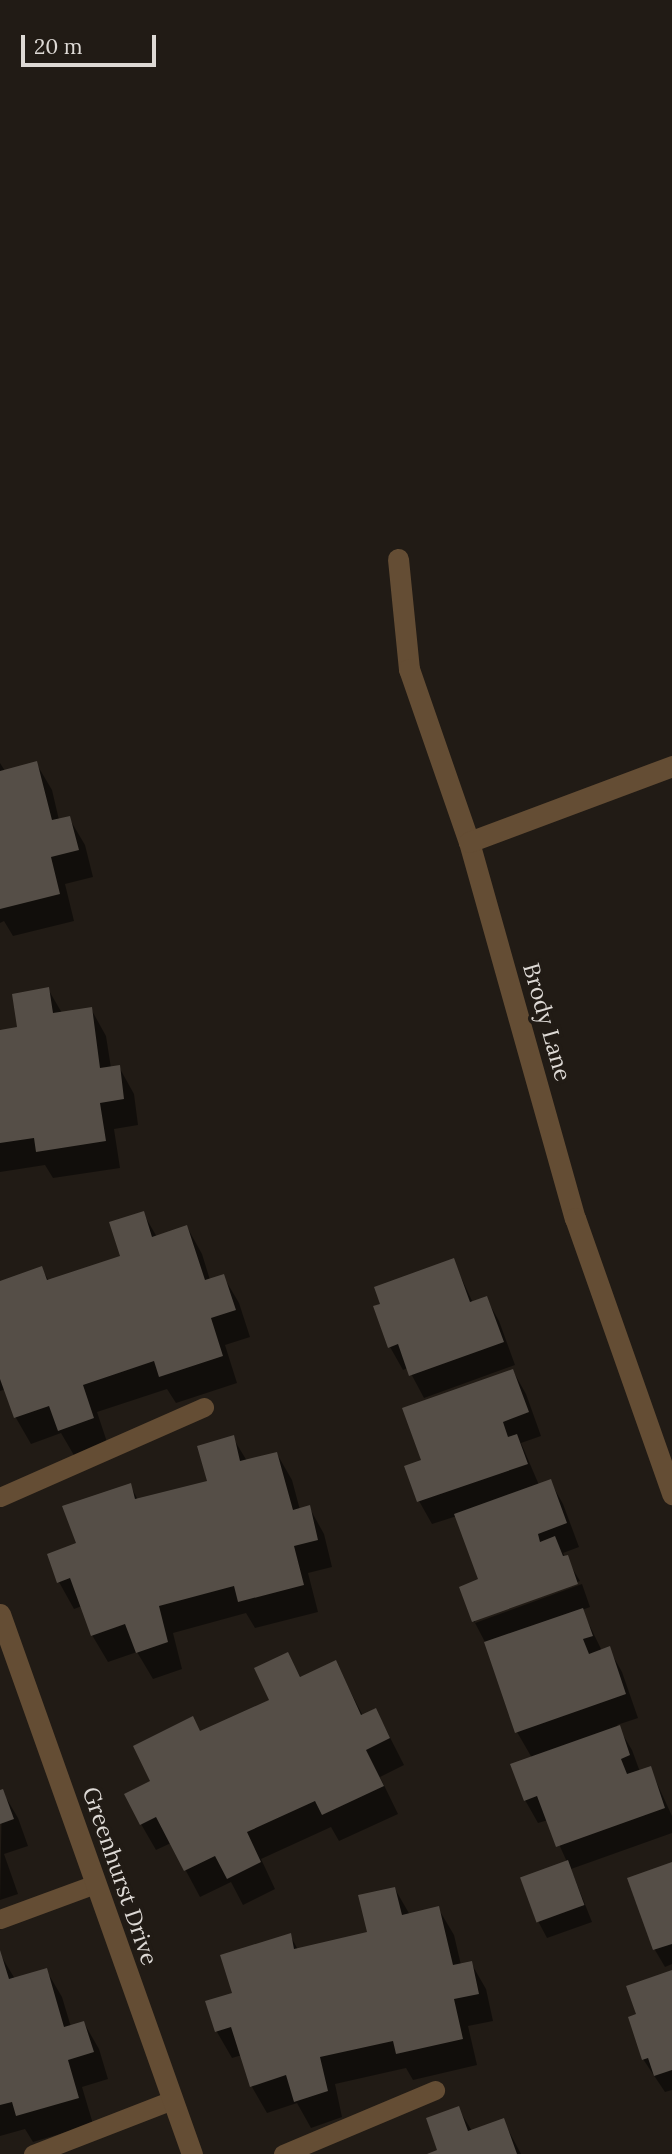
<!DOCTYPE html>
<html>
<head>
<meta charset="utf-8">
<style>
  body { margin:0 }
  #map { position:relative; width:672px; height:2154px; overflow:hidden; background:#211b15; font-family:Lora,serif }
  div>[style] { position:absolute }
  .shadow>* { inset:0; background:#0007 }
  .building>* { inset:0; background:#554e47; transform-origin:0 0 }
  .lane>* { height:19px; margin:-9.5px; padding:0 9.5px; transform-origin:9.5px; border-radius:9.5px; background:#644d34 }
  .street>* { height:21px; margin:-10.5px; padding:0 10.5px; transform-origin:10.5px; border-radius:10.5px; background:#644d34 }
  span { translate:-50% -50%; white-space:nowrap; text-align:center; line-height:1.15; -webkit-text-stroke:7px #211b15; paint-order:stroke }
  .street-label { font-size:23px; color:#ddd9d5 }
  .scale { position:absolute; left:21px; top:35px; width:135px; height:32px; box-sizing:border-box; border:4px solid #ddd9d5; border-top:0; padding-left:9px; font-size:21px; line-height:24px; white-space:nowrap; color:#ddd9d5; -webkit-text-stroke:5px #211b15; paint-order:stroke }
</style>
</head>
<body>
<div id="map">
  <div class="shadow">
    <i style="clip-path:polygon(0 763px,5px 771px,36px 763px,52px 790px,59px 820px,69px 818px,85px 845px,93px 877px,65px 884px,74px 921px,13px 936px,4px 921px,0 923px)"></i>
    <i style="clip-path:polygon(48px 989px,62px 1013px,91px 1009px,106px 1036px,111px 1068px,119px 1067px,134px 1094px,138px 1125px,114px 1129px,120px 1168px,53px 1178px,45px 1165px,0 1172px,0 1032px,19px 1029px)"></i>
    <i style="clip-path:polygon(143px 1213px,157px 1237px,187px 1227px,202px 1254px,210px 1280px,223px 1276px,239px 1303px,250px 1337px,225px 1345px,237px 1383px,176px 1403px,167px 1389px,97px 1412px,108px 1445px,75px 1457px,61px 1433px,31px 1444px,16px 1418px,6px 1389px,0 1391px,0 1283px,41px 1268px,49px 1281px,122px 1257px)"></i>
    <i style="clip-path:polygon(453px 1260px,473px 1303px,486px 1298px,499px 1321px,515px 1365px,424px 1398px,408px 1368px,403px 1370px,390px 1347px,382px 1305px)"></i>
    <i style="clip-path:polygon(513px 1371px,526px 1394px,541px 1436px,521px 1443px,539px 1485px,550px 1481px,563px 1504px,579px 1547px,563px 1553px,580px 1581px,475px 1619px,475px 1623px,582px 1584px,590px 1607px,582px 1610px,602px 1651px,609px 1649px,622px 1672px,638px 1718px,617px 1725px,632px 1750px,640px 1772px,650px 1768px,672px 1816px,672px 1833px,571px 1869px,592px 1922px,547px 1938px,538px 1921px,522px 1878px,567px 1862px,548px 1820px,538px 1823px,525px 1800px,532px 1758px,517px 1732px,486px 1644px,474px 1621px,480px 1580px,457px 1516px,432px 1524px,419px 1501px,423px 1461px)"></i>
    <i style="clip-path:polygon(233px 1438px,247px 1461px,277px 1454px,292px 1480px,300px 1510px,309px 1507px,324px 1534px,332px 1567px,308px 1573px,318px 1612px,255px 1628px,246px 1613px,173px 1633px,182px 1669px,153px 1679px,137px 1652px,108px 1662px,92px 1635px,82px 1606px,74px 1609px,59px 1582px,78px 1544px,130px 1485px,138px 1500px,209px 1482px)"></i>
    <i style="clip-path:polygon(288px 1654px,301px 1678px,335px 1662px,363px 1716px,376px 1710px,404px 1765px,380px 1777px,398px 1814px,339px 1841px,331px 1827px,261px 1859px,275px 1889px,243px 1905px,231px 1882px,200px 1897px,171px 1843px,156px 1850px,141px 1824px,152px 1782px,201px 1733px,271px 1701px)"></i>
    <i style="clip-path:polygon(2px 1791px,18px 1818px,28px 1846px,4px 1854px,18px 1894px,0 1900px)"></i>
    <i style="clip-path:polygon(672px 1864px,672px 1964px,665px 1967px,655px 1950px,629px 1879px)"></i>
    <i style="clip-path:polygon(395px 1889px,410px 1915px,438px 1908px,454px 1935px,461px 1965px,471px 1963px,486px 1989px,493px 2021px,468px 2026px,477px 2065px,413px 2080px,406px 2068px,335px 2084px,342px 2117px,311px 2128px,297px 2103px,267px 2113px,252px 2087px,242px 2055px,232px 2058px,217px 2032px,207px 2002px,234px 1994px,290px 1935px,298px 1950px,369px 1934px)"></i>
    <i style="clip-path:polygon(0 1954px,15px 1979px,46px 1970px,62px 1997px,71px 2027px,84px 2023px,99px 2049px,108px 2079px,82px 2087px,93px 2124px,33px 2142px,25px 2129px,0 2136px)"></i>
    <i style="clip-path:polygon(672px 1972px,672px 2090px,665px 2092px,643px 2059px,638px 2015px)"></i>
    <i style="clip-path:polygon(458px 2108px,472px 2131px,503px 2120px,521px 2154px,432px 2154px,440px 2151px)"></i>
  </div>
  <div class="building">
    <i style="clip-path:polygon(37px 761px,52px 820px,70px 816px,79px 850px,51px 857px,60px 894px,0 909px,0 771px)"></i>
    <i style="clip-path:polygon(49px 987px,53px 1013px,92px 1007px,100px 1068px,120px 1065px,124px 1099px,100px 1103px,106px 1141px,36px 1152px,34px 1138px,0 1143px,0 1030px,17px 1027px,12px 994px)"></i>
    <i style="clip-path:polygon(144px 1211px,152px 1237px,187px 1225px,205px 1280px,224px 1274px,236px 1310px,211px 1318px,223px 1356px,159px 1377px,154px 1361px,83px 1385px,94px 1418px,58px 1431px,49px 1406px,14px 1418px,0 1379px,0 1281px,42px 1266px,47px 1280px,120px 1256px,109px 1222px)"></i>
    <i style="clip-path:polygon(454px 1258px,470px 1302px,487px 1296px,504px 1342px,409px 1376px,398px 1344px,388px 1348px,373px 1306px,380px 1304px,374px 1287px)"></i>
    <i style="clip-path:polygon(513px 1369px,529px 1412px,503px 1422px,508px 1437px,517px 1434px,528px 1464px,417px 1502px,404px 1466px,421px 1460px,402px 1408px)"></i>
    <i style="clip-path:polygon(234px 1435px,240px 1461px,277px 1452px,293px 1510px,310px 1505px,318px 1540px,294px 1546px,304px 1585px,238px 1602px,234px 1586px,159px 1606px,168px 1642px,136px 1653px,125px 1624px,91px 1636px,70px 1578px,57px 1583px,47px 1554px,76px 1543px,62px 1506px,131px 1483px,135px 1499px,207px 1481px,197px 1446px)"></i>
    <i style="clip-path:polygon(551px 1479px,567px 1523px,538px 1534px,540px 1542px,555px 1536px,563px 1556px,568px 1555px,578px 1584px,472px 1622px,459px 1587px,478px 1579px,454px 1514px)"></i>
    <i style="clip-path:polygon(583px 1608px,593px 1636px,583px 1639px,589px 1654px,610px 1646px,626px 1694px,515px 1733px,484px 1642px)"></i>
    <i style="clip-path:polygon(288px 1652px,300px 1677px,336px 1660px,361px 1715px,376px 1708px,390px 1738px,366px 1750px,384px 1786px,322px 1815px,315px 1801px,247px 1832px,261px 1862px,227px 1879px,215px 1856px,184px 1871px,156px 1817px,140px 1825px,124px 1794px,150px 1781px,133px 1746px,193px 1716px,200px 1731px,269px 1700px,254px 1668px)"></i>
    <i style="clip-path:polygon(620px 1725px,630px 1755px,621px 1759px,627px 1774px,651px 1766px,665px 1808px,556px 1847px,537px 1796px,524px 1801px,510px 1764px)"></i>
    <i style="clip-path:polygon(3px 1789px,14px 1819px,0 1824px,0 1790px)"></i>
    <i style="left:568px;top:1860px;width:48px;height:51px;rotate:70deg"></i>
    <i style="clip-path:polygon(672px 1862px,672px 1944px,653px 1950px,627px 1878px)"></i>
    <i style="clip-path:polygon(395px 1887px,402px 1915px,439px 1906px,453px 1965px,472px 1961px,479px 1994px,454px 1999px,463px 2039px,396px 2054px,393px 2041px,320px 2057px,328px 2091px,294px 2102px,286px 2075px,250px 2087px,231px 2027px,215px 2032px,205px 2001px,232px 1993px,220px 1955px,291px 1933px,294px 1949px,367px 1932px,358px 1895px)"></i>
    <i style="clip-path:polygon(0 1950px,9px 1979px,47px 1968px,64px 2027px,84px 2021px,94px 2052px,68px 2060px,79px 2098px,16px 2116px,12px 2102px,0 2105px)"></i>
    <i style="clip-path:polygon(672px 1970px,672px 2070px,654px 2076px,648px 2058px,642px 2060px,628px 2017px,636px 2014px,626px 1986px)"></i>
    <i style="clip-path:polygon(459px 2106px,468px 2131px,504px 2118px,517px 2154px,427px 2154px,437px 2150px,426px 2118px)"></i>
  </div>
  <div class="lane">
    <i style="left:0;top:1497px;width:223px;rotate:-23.8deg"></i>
    <i style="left:0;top:1919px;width:101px;rotate:-20.2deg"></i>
    <i style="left:33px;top:2154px;width:149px;rotate:-21.2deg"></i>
    <i style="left:283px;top:2154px;width:165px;rotate:-22.8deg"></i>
  </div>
  <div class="street">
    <i style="left:398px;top:559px;width:111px;rotate:84.3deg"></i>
    <i style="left:409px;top:669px;width:183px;rotate:70.9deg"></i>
    <i style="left:469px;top:842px;width:391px;rotate:74.3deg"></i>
    <i style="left:575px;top:1218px;width:293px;rotate:70.6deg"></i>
    <i style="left:469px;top:842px;width:217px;rotate:-20.5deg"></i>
    <i style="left:0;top:1614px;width:573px;rotate:70.43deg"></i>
  </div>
  <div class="street-label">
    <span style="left:547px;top:1022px;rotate:74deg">Brody Lane</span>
    <span style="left:120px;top:1876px;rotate:71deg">Greenhurst Drive</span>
  </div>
  <div class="scale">20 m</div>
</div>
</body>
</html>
